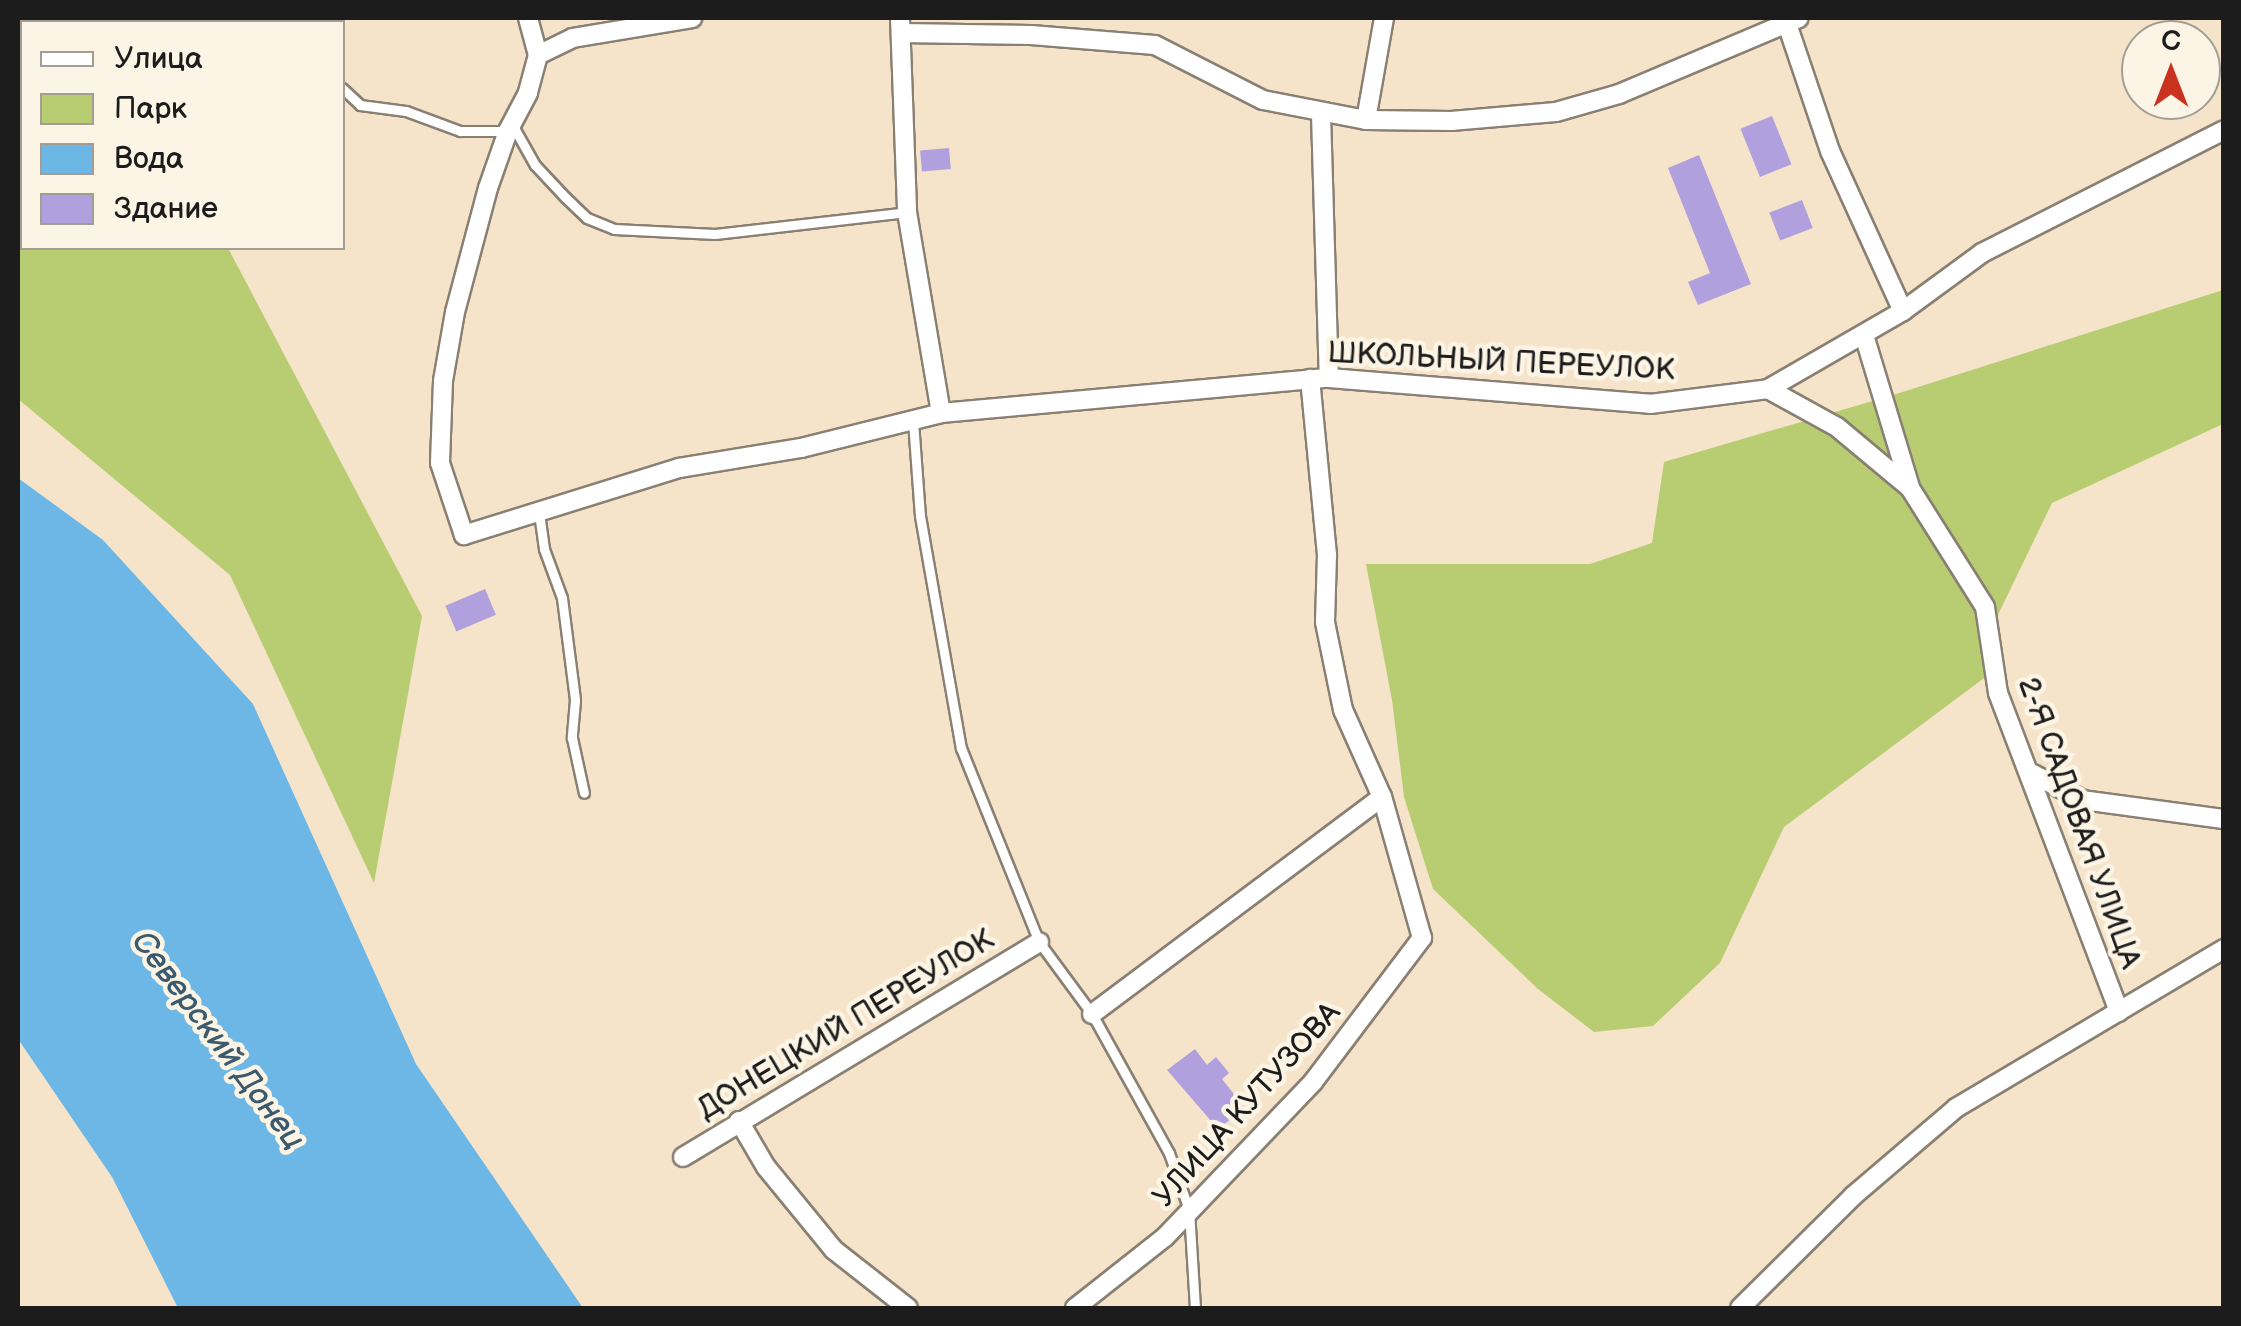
<!DOCTYPE html>
<html>
<head>
<meta charset="utf-8">
<style>
  body { margin:0 }
  #map { position:relative; width:2241px; height:1326px; overflow:hidden; background:#f6e4ca; font-family:"Balsamiq Sans",sans-serif }
  div>[style] { position:absolute }
  .green>* { inset:0; background:#b8cd71 }
  .water>* { inset:0; background:#6db7e6 }
  .building>* { inset:0; background:#b0a0dd; transform-origin:0 0 }
  .roads { filter:drop-shadow(2px 0 #898073) drop-shadow(-2px 0 #898073) drop-shadow(0 2px #898073) drop-shadow(0 -2px #898073) }
  .service>* { height:9px; margin:-4.5px; padding:0 4.5px; transform-origin:4.5px; border-radius:4.5px; background:#fff }
  .minor>* { height:18px; margin:-9px; padding:0 9px; transform-origin:9px; border-radius:9px; background:#fff }
  span { translate:-50% -50%; white-space:nowrap; text-align:center; line-height:1.15; -webkit-text-stroke:9px #fcf5e5; paint-order:stroke }
  .street-label { font-size:30px; color:#1c1c1c }
  .water-label { font-size:32px; color:#3c5a6d; font-style:italic }
  .frame { position:absolute; inset:0; border:20px solid #1c1c1c; pointer-events:none }
  .legend { position:absolute; left:20px; top:20px; width:325px; height:230px; box-sizing:border-box; background:#fcf5e5; border:2px solid #a29e95; margin:0; padding:12px 18px; list-style:none; font-size:30px; color:#1c1c1c }
  .legend li { display:flex; align-items:center; gap:20px; height:50px }
  .legend b { width:50px; border:2px solid #a29e95 }
  .north { position:absolute; left:2121px; top:20px; width:100px; height:100px; box-sizing:border-box; background:#fcf5e5; border:2px solid #a29e95; border-radius:50%; rotate:0deg; font-size:28px; font-weight:700; line-height:40px; text-align:center; color:#1c1c1c }
  .north::after { content:''; display:block; margin:auto; width:35px; height:45px; background:#c8321e; clip-path:polygon(50% 0,100% 100%,50% 72%,0 100%) }
</style>
</head>
<body>
<div id="map">
  <div class="green">
    <i style="clip-path:polygon(18px 18px,118px 18px,120px 22px,22px 22px,22px 248px,228px 248px,422px 616px,374px 883px,230px 575px,18px 399px)"></i>
    <i style="clip-path:polygon(2223px 290px,2223px 424px,2052px 503px,1994px 623px,1999px 667px,1784px 827px,1720px 963px,1653px 1026px,1594px 1032px,1538px 989px,1433px 889px,1404px 797px,1392px 700px,1366px 564px,1590px 564px,1652px 543px,1664px 462px,1893px 395px)"></i>
  </div>
  <div class="water">
    <i style="clip-path:polygon(18px 478px,103px 540px,253px 704px,416px 1064px,583px 1308px,178px 1308px,112px 1177px,18px 1039px)"></i>
  </div>
  <div class="building">
    <i style="left:1772px;top:116px;width:52px;height:34px;rotate:68deg"></i>
    <i style="left:949px;top:148px;width:21px;height:29px;rotate:85deg"></i>
    <i style="clip-path:polygon(1699px 155px,1751px 284px,1698px 305px,1688px 282px,1710px 273px,1668px 168px)"></i>
    <i style="left:1802px;top:200px;width:30px;height:35px;rotate:69deg"></i>
    <i style="left:485px;top:589px;width:28px;height:43px;rotate:67deg"></i>
    <i style="clip-path:polygon(1195px 1049px,1207px 1065px,1216px 1057px,1229px 1073px,1222px 1079px,1245px 1108px,1218px 1129px,1167px 1070px)"></i>
  </div>
  <div class="roads">
    <div class="service">
      <i style="left:342px;top:88px;width:25px;rotate:43deg"></i>
      <i style="left:360px;top:105px;width:46px;rotate:7.4deg"></i>
      <i style="left:406px;top:111px;width:58px;rotate:20.3deg"></i>
      <i style="left:460px;top:131px;width:48px"></i>
      <i style="left:513px;top:126px;width:45px;rotate:60.6deg"></i>
      <i style="left:535px;top:165px;width:44px;rotate:46.8deg"></i>
      <i style="left:565px;top:197px;width:30px;rotate:44deg"></i>
      <i style="left:587px;top:218px;width:29px;rotate:22deg"></i>
      <i style="left:614px;top:229px;width:101px;rotate:2.8deg"></i>
      <i style="left:715px;top:234px;width:193px;rotate:-6.5deg"></i>
      <i style="left:913px;top:421px;width:95px;rotate:85.8deg"></i>
      <i style="left:920px;top:516px;width:236px;rotate:80deg"></i>
      <i style="left:961px;top:748px;width:209px;rotate:68.1deg"></i>
      <i style="left:1039px;top:942px;width:89px;rotate:53.6deg"></i>
      <i style="left:1092px;top:1014px;width:159px;rotate:61deg"></i>
      <i style="left:1169px;top:1153px;width:60px;rotate:70.7deg"></i>
      <i style="left:1189px;top:1210px;width:98px;rotate:86.5deg"></i>
      <i style="left:539px;top:513px;width:36px;rotate:82deg"></i>
      <i style="left:544px;top:549px;width:52px;rotate:69.8deg"></i>
      <i style="left:562px;top:598px;width:103px;rotate:82.7deg"></i>
      <i style="left:575px;top:700px;width:38px;rotate:95deg"></i>
      <i style="left:572px;top:738px;width:56px;rotate:77.7deg"></i>
    </div>
    <div class="minor">
      <i style="left:528px;top:18px;width:38px;rotate:75deg"></i>
      <i style="left:538px;top:55px;width:39px;rotate:105deg"></i>
      <i style="left:528px;top:93px;width:43px;rotate:117.8deg"></i>
      <i style="left:508px;top:131px;width:60px;rotate:109.3deg"></i>
      <i style="left:488px;top:188px;width:128px;rotate:104.9deg"></i>
      <i style="left:455px;top:312px;width:70px;rotate:99.9deg"></i>
      <i style="left:443px;top:381px;width:82px;rotate:92.1deg"></i>
      <i style="left:440px;top:463px;width:76px;rotate:71.6deg"></i>
      <i style="left:464px;top:535px;width:225px;rotate:-17.3deg"></i>
      <i style="left:679px;top:468px;width:124px;rotate:-9.3deg"></i>
      <i style="left:801px;top:448px;width:144px;rotate:-14deg"></i>
      <i style="left:941px;top:413px;width:390px;rotate:-5.2deg"></i>
      <i style="left:1329px;top:378px;width:322px;rotate:4.6deg"></i>
      <i style="left:1650px;top:404px;width:119px;rotate:-7.2deg"></i>
      <i style="left:1768px;top:389px;width:156px;rotate:-30deg"></i>
      <i style="left:1903px;top:311px;width:98px;rotate:-36.3deg"></i>
      <i style="left:1982px;top:253px;width:271px;rotate:-26.9deg"></i>
      <i style="left:900px;top:18px;width:194px;rotate:87.9deg"></i>
      <i style="left:907px;top:212px;width:204px;rotate:80.4deg"></i>
      <i style="left:1785px;top:18px;width:140px;rotate:71.3deg"></i>
      <i style="left:1830px;top:151px;width:176px;rotate:65.5deg"></i>
      <i style="left:901px;top:33px;width:130px;rotate:0.9deg"></i>
      <i style="left:1031px;top:35px;width:124px;rotate:4.6deg"></i>
      <i style="left:1155px;top:45px;width:121px;rotate:27deg"></i>
      <i style="left:1263px;top:100px;width:105px;rotate:11deg"></i>
      <i style="left:1366px;top:120px;width:85px;rotate:0.7deg"></i>
      <i style="left:1451px;top:121px;width:105px;rotate:-4.9deg"></i>
      <i style="left:1556px;top:112px;width:66px;rotate:-15.9deg"></i>
      <i style="left:1619px;top:94px;width:195px;rotate:-22.9deg"></i>
      <i style="left:538px;top:55px;width:39px;rotate:-26deg"></i>
      <i style="left:573px;top:38px;width:121px;rotate:-9.5deg"></i>
      <i style="left:1321px;top:114px;width:264px;rotate:88.3deg"></i>
      <i style="left:1366px;top:120px;width:104px;rotate:-80deg"></i>
      <i style="left:1864px;top:335px;width:159px;rotate:73.2deg"></i>
      <i style="left:1768px;top:389px;width:79px;rotate:28.8deg"></i>
      <i style="left:1837px;top:427px;width:95px;rotate:39.9deg"></i>
      <i style="left:1910px;top:488px;width:141px;rotate:57.8deg"></i>
      <i style="left:1985px;top:607px;width:87px;rotate:81.4deg"></i>
      <i style="left:1998px;top:693px;width:341px;rotate:69.2deg"></i>
      <i style="left:2033px;top:774px;width:56px;rotate:27.5deg"></i>
      <i style="left:2083px;top:800px;width:142px;rotate:7.7deg"></i>
      <i style="left:1092px;top:1014px;width:362px;rotate:-36.8deg"></i>
      <i style="left:739px;top:1121px;width:53px;rotate:59.6deg"></i>
      <i style="left:766px;top:1167px;width:107px;rotate:50.7deg"></i>
      <i style="left:834px;top:1250px;width:94px;rotate:38.1deg"></i>
      <i style="left:683px;top:1157px;width:416px;rotate:-31.1deg"></i>
      <i style="left:1075px;top:1308px;width:115px;rotate:-38.3deg"></i>
      <i style="left:1165px;top:1237px;width:214px;rotate:-46.3deg"></i>
      <i style="left:1313px;top:1082px;width:181px;rotate:-52.9deg"></i>
      <i style="left:1422px;top:938px;width:147px;rotate:-105.8deg"></i>
      <i style="left:1382px;top:797px;width:95px;rotate:-114.1deg"></i>
      <i style="left:1343px;top:710px;width:90px;rotate:-101.6deg"></i>
      <i style="left:1325px;top:622px;width:67px;rotate:-88.3deg"></i>
      <i style="left:1327px;top:555px;width:177px;rotate:-95.5deg"></i>
      <i style="left:1740px;top:1308px;width:159px;rotate:-44.7deg"></i>
      <i style="left:1853px;top:1196px;width:135px;rotate:-40.5deg"></i>
      <i style="left:1956px;top:1108px;width:312px;rotate:-30.7deg"></i>
    </div>
  </div>
  <div class="street-label">
    <span style="left:1501px;top:362px;rotate:3deg">ШКОЛЬНЫЙ ПЕРЕУЛОК</span>
    <span style="left:2079px;top:823px;rotate:70deg">2-Я САДОВАЯ УЛИЦА</span>
    <span style="left:846px;top:1025px;rotate:-31deg">ДОНЕЦКИЙ ПЕРЕУЛОК</span>
    <span style="left:1247px;top:1105px;rotate:-48deg">УЛИЦА КУТУЗОВА</span>
  </div>
  <div class="water-label">
    <span style="left:217px;top:1041px;rotate:53deg">Северский Донец</span>
  </div>
  <div class="frame"></div>
  <ul class="legend">
  <li><b style="height:12px;background:#fff"></b>Улица</li>
  <li><b style="height:28px;background:#b8cd71"></b>Парк</li>
  <li><b style="height:28px;background:#6db7e6"></b>Вода</li>
  <li><b style="height:28px;background:#b0a0dd"></b>Здание</li>
  </ul>
  <div class="north">С</div>
</div>
</body>
</html>
